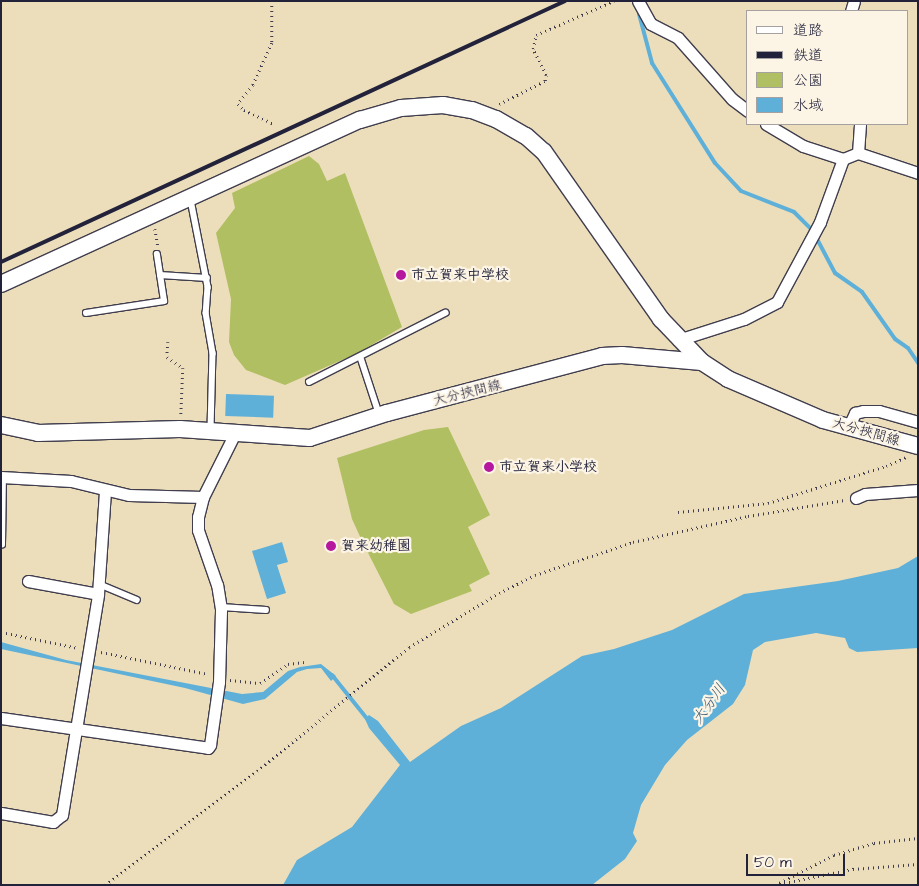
<!DOCTYPE html>
<html>
<head>
<meta charset="utf-8">
<style>
  body { margin:0 }
  #map { position:relative; width:919px; height:886px; overflow:hidden; background:#eddebb; font-family:"Architects Daughter","Klee One",sans-serif }
  div>[style] { position:absolute }
  .green>* { inset:0; background:#b0bf62 }
  .water>* { inset:0; background:#5eb0d9; transform-origin:0 0 }
  .stream>* { height:4px; margin:-2px; padding:0 2px; transform-origin:2px; border-radius:2px; background:#5eb0d9 }
  .path>* { height:2.5px; margin-top:-1.25px; transform-origin:0; background:repeating-linear-gradient(90deg,#403e4e 0 1px,transparent 0 5px) }
  .roads { filter:drop-shadow(1px 0 #403e4e) drop-shadow(-1px 0 #403e4e) drop-shadow(0 1px #403e4e) drop-shadow(0 -1px #403e4e) }
  .lane>* { height:5.5px; margin:-2.75px; padding:0 2.75px; transform-origin:2.75px; border-radius:2.75px; background:#fff }
  .street>* { height:11px; margin:-5.5px; padding:0 5.5px; transform-origin:5.5px; border-radius:5.5px; background:#fff }
  .secondary>* { height:16px; margin:-8px; padding:0 8px; transform-origin:8px; border-radius:8px; background:#fff }
  .rail>* { height:4px; margin:-2px; padding:0 2px; transform-origin:2px; border-radius:2px; background:#22223b }
  .dots>* { width:14px; height:14px; translate:-50% -50%; box-sizing:border-box; border:2px solid #fcf5e5; border-radius:50% }
  span { translate:-50% -50%; white-space:nowrap; text-align:center; line-height:1.15; -webkit-text-stroke:4.5px #fcf5e5; paint-order:stroke }
  .poi-label { font-size:14px; color:#22223b; font-weight:700 }
  .left { translate:0 -50%; text-align:left }
  .street-label { font-size:14px; color:#22223b }
  .water-label { font-size:15px; color:#3a5b7a; font-style:italic }
  .frame { position:absolute; inset:0; border:2px solid #22223b; pointer-events:none }
  .legend { position:absolute; left:746px; top:10px; width:162px; height:115px; box-sizing:border-box; background:#fcf5e5; border:1px solid #a5a1a1; margin:0; padding:6px 9px; list-style:none; font-size:15px; color:#22223b }
  .legend li { display:flex; align-items:center; gap:10px; height:25px }
  .legend b { width:25px; border:1px solid #a5a1a1 }
  .scale { position:absolute; left:746px; top:854px; width:99px; height:22px; box-sizing:border-box; border:2px solid #22223b; border-top:0; padding-left:6px; font-size:15px; line-height:18px; white-space:nowrap; color:#22223b; -webkit-text-stroke:4px #fcf5e5; paint-order:stroke }
</style>
</head>
<body>
<div id="map">
  <div class="green">
    <i style="clip-path:polygon(309px 156px,319px 164px,327px 181px,345px 173px,402px 327px,358px 353px,285px 385px,246px 370px,234px 355px,229px 342px,231px 299px,216px 233px,235px 208px,232px 193px)"></i>
    <i style="clip-path:polygon(448px 427px,490px 515px,468px 527px,490px 574px,469px 585px,472px 591px,411px 614px,394px 604px,362px 541px,352px 519px,337px 458px,424px 430px)"></i>
  </div>
  <div class="water">
    <i style="left:226px;top:394px;width:48px;height:22px;rotate:2deg"></i>
    <i style="clip-path:polygon(282px 542px,288px 562px,277px 565px,286px 593px,267px 599px,252px 551px)"></i>
    <i style="clip-path:polygon(918px 556px,918px 648px,857px 652px,849px 648px,845px 638px,816px 633px,765px 642px,753px 650px,745px 685px,733px 704px,687px 740px,665px 765px,641px 805px,633px 833px,637px 841px,625px 859px,592px 885px,283px 885px,297px 860px,352px 827px,400px 765px,369px 728px,365px 719px,369px 715px,378px 721px,410px 762px,461px 726px,501px 708px,582px 656px,614px 649px,672px 630px,744px 594px,838px 581px,898px 568px)"></i>
    <i style="clip-path:polygon(1px 642px,66px 660px,242px 694px,263px 692px,288px 671px,300px 667px,321px 664px,336px 676px,331px 681px,321px 668px,307px 669px,297px 672px,265px 699px,243px 704px,185px 688px,1px 649px)"></i>
  </div>
  <div class="stream">
    <i style="left:639px;top:14px;width:51px;rotate:75.1deg"></i>
    <i style="left:652px;top:63px;width:118px;rotate:57.8deg"></i>
    <i style="left:715px;top:163px;width:38px;rotate:47deg"></i>
    <i style="left:741px;top:191px;width:57px;rotate:21.6deg"></i>
    <i style="left:794px;top:212px;width:25px;rotate:45deg"></i>
    <i style="left:816px;top:237px;width:41px;rotate:62.2deg"></i>
    <i style="left:835px;top:273px;width:33px;rotate:35deg"></i>
    <i style="left:862px;top:292px;width:57px;rotate:54.9deg"></i>
    <i style="left:895px;top:339px;width:16px;rotate:35deg"></i>
    <i style="left:908px;top:348px;width:18px;rotate:56deg"></i>
    <i style="left:332px;top:675px;width:58px;rotate:51.3deg"></i>
  </div>
  <div class="path">
    <i style="left:272px;top:1px;width:42px;rotate:90deg"></i>
    <i style="left:272px;top:43px;width:46px;rotate:114.3deg"></i>
    <i style="left:253px;top:85px;width:24px;rotate:128deg"></i>
    <i style="left:238px;top:104px;width:8px;rotate:45deg"></i>
    <i style="left:244px;top:110px;width:33px;rotate:25deg"></i>
    <i style="left:499px;top:104px;width:51px;rotate:-26.6deg"></i>
    <i style="left:545px;top:81px;width:6px;rotate:-81deg"></i>
    <i style="left:546px;top:75px;width:29px;rotate:-117deg"></i>
    <i style="left:533px;top:49px;width:14px;rotate:-78deg"></i>
    <i style="left:536px;top:35px;width:85px;rotate:-23.6deg"></i>
    <i style="left:155px;top:229px;width:17px;rotate:80deg"></i>
    <i style="left:168px;top:342px;width:15px;rotate:94deg"></i>
    <i style="left:167px;top:357px;width:19px;rotate:35deg"></i>
    <i style="left:183px;top:368px;width:47px;rotate:92.4deg"></i>
    <i style="left:678px;top:512px;width:90px;rotate:-5.7deg"></i>
    <i style="left:768px;top:503px;width:124px;rotate:-17.4deg"></i>
    <i style="left:886px;top:466px;width:22px;rotate:-24deg"></i>
    <i style="left:1px;top:632px;width:79px;rotate:11.7deg"></i>
    <i style="left:101px;top:652px;width:109px;rotate:11.6deg"></i>
    <i style="left:230px;top:680px;width:30px;rotate:6deg"></i>
    <i style="left:260px;top:683px;width:34px;rotate:-34deg"></i>
    <i style="left:288px;top:664px;width:16px;rotate:-7deg"></i>
    <i style="left:779px;top:884px;width:76px;rotate:-11.5deg"></i>
    <i style="left:853px;top:869px;width:65px;rotate:-4.4deg"></i>
    <i style="left:105px;top:885px;width:190px;rotate:-36.9deg"></i>
    <i style="left:257px;top:771px;width:196px;rotate:-39.2deg"></i>
    <i style="left:409px;top:647px;width:105px;rotate:-31deg"></i>
    <i style="left:499px;top:593px;width:40px;rotate:-26.6deg"></i>
    <i style="left:535px;top:575px;width:103px;rotate:-18.6deg"></i>
    <i style="left:633px;top:542px;width:118px;rotate:-12.7deg"></i>
    <i style="left:748px;top:516px;width:98px;rotate:-9.4deg"></i>
    <i style="left:775px;top:885px;width:66px;rotate:-27deg"></i>
    <i style="left:834px;top:855px;width:42px;rotate:-16.7deg"></i>
    <i style="left:874px;top:843px;width:44px;rotate:-6.5deg"></i>
  </div>
  <div class="roads">
    <div class="lane">
      <i style="left:191px;top:200px;width:89px;rotate:78.9deg"></i>
      <i style="left:208px;top:287px;width:26px;rotate:94deg"></i>
      <i style="left:206px;top:313px;width:41px;rotate:80.1deg"></i>
      <i style="left:213px;top:353px;width:75px;rotate:91.5deg"></i>
      <i style="left:160px;top:275px;width:47px;rotate:3.7deg"></i>
      <i style="left:86px;top:313px;width:79px;rotate:-8.7deg"></i>
      <i style="left:164px;top:301px;width:47px;rotate:-98.7deg"></i>
      <i style="left:361px;top:358px;width:58px;rotate:71.9deg"></i>
      <i style="left:309px;top:382px;width:153px;rotate:-26.9deg"></i>
      <i style="left:2px;top:545px;width:68px;rotate:-89.2deg"></i>
      <i style="left:99px;top:584px;width:41px;rotate:22.8deg"></i>
      <i style="left:221px;top:607px;width:45px;rotate:3.8deg"></i>
    </div>
    <div class="street">
      <i style="left:638px;top:1px;width:26px;rotate:61deg"></i>
      <i style="left:651px;top:24px;width:30px;rotate:27deg"></i>
      <i style="left:678px;top:38px;width:81px;rotate:48.5deg"></i>
      <i style="left:732px;top:99px;width:20px;rotate:37deg"></i>
      <i style="left:851px;top:11px;width:10px;rotate:-73deg"></i>
      <i style="left:766px;top:124px;width:43px;rotate:30.7deg"></i>
      <i style="left:803px;top:146px;width:42px;rotate:18deg"></i>
      <i style="left:843px;top:159px;width:16px;rotate:-22deg"></i>
      <i style="left:858px;top:153px;width:29px;rotate:-86deg"></i>
      <i style="left:858px;top:153px;width:63px;rotate:18.4deg"></i>
      <i style="left:678px;top:340px;width:69px;rotate:-17.7deg"></i>
      <i style="left:744px;top:319px;width:37px;rotate:-27deg"></i>
      <i style="left:777px;top:302px;width:91px;rotate:-61.7deg"></i>
      <i style="left:820px;top:222px;width:67px;rotate:-69.9deg"></i>
      <i style="left:848px;top:428px;width:17px;rotate:-65deg"></i>
      <i style="left:855px;top:413px;width:8px;rotate:-14deg"></i>
      <i style="left:863px;top:411px;width:16px"></i>
      <i style="left:879px;top:411px;width:41px;rotate:15.8deg"></i>
      <i style="left:1px;top:477px;width:70px;rotate:3.3deg"></i>
      <i style="left:71px;top:481px;width:60px;rotate:13.6deg"></i>
      <i style="left:129px;top:495px;width:74px;rotate:1.5deg"></i>
      <i style="left:856px;top:498px;width:10px;rotate:-24deg"></i>
      <i style="left:865px;top:494px;width:53px;rotate:-4.3deg"></i>
      <i style="left:28px;top:581px;width:71px;rotate:10.5deg"></i>
      <i style="left:1px;top:718px;width:209px;rotate:8.2deg"></i>
      <i style="left:208px;top:748px;width:4px;rotate:-56deg"></i>
      <i style="left:210px;top:745px;width:64px;rotate:-81.9deg"></i>
      <i style="left:219px;top:682px;width:73px;rotate:-88.4deg"></i>
      <i style="left:221px;top:609px;width:24px;rotate:-99deg"></i>
      <i style="left:217px;top:585px;width:58px;rotate:-109.1deg"></i>
      <i style="left:198px;top:530px;width:13px;rotate:-90deg"></i>
      <i style="left:198px;top:517px;width:21px;rotate:-76deg"></i>
      <i style="left:203px;top:497px;width:72px;rotate:-63.4deg"></i>
      <i style="left:1px;top:813px;width:53px;rotate:9.8deg"></i>
      <i style="left:53px;top:822px;width:11px;rotate:-38deg"></i>
      <i style="left:62px;top:815px;width:224px;rotate:-80.7deg"></i>
      <i style="left:98px;top:594px;width:103px;rotate:-86.1deg"></i>
    </div>
    <div class="secondary">
      <i style="left:1px;top:284px;width:395px;rotate:-24.6deg"></i>
      <i style="left:360px;top:120px;width:43px;rotate:-16.3deg"></i>
      <i style="left:401px;top:108px;width:42px;rotate:-4.1deg"></i>
      <i style="left:443px;top:105px;width:29px;rotate:10deg"></i>
      <i style="left:472px;top:110px;width:26px;rotate:21deg"></i>
      <i style="left:496px;top:119px;width:34px;rotate:30deg"></i>
      <i style="left:526px;top:136px;width:24px;rotate:42deg"></i>
      <i style="left:544px;top:152px;width:204px;rotate:55deg"></i>
      <i style="left:661px;top:319px;width:59px;rotate:46.4deg"></i>
      <i style="left:1px;top:425px;width:38px;rotate:12deg"></i>
      <i style="left:38px;top:433px;width:142px;rotate:-1.6deg"></i>
      <i style="left:180px;top:429px;width:130px;rotate:4deg"></i>
      <i style="left:310px;top:438px;width:81px;rotate:-18deg"></i>
      <i style="left:387px;top:413px;width:222px;rotate:-14.8deg"></i>
      <i style="left:602px;top:356px;width:20px;rotate:-3deg"></i>
      <i style="left:622px;top:355px;width:80px;rotate:5deg"></i>
      <i style="left:702px;top:362px;width:31px;rotate:33deg"></i>
      <i style="left:728px;top:379px;width:103px;rotate:23.3deg"></i>
      <i style="left:823px;top:420px;width:98px;rotate:15.3deg"></i>
    </div>
  </div>
  <div class="rail">
    <i style="left:1px;top:262px;width:621px;rotate:-24.83deg"></i>
  </div>
  <div class="dots">
    <i style="left:401px;top:275px;background:#b5179e"></i>
    <i style="left:489px;top:467px;background:#b5179e"></i>
    <i style="left:331px;top:546px;background:#b5179e"></i>
  </div>
  <div class="poi-label">
    <span class="left" style="left:411px;top:275px">市立賀来中学校</span>
    <span class="left" style="left:499px;top:467px">市立賀来小学校</span>
    <span class="left" style="left:341px;top:546px">賀来幼稚園</span>
  </div>
  <div class="street-label">
    <span style="left:467px;top:393px;rotate:-14deg">大分挾間線</span>
    <span style="left:866px;top:432px;rotate:16deg">大分挾間線</span>
  </div>
  <div class="water-label">
    <span style="left:709px;top:704px;rotate:-54deg">大分川</span>
  </div>
  <div class="frame"></div>
  <ul class="legend">
  <li><b style="height:6px;background:#fff"></b>道路</li>
  <li><b style="height:6px;background:#22223b"></b>鉄道</li>
  <li><b style="height:14px;background:#b0bf62"></b>公園</li>
  <li><b style="height:14px;background:#5eb0d9"></b>水域</li>
  </ul>
  <div class="scale">50 m</div>
</div>
</body>
</html>
